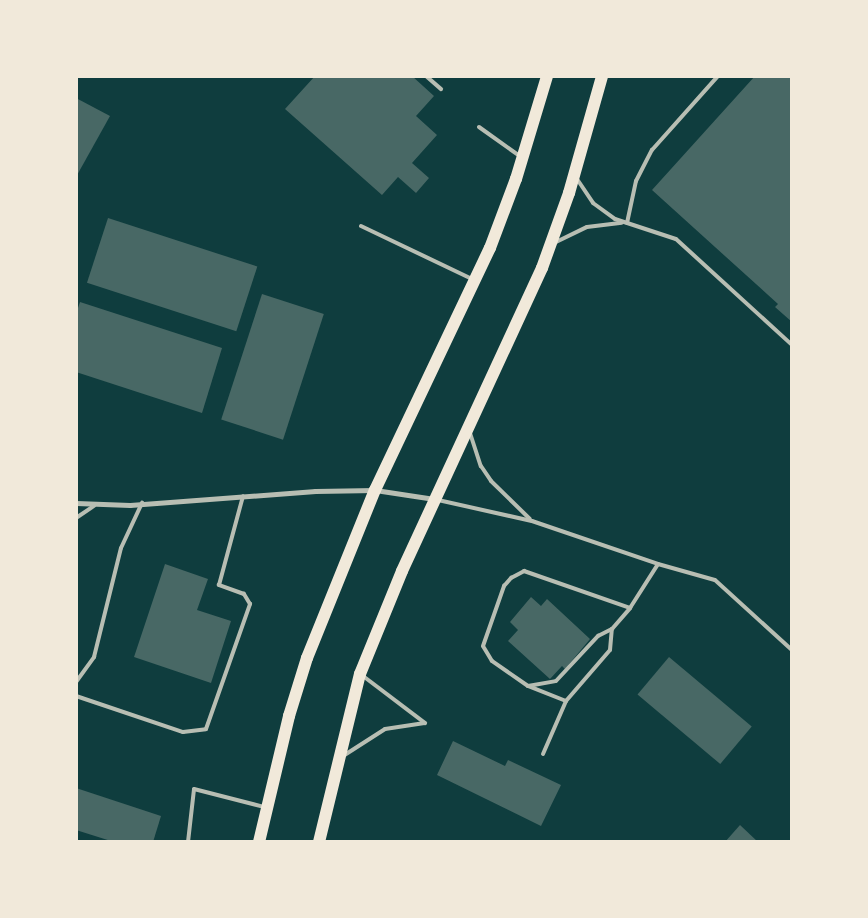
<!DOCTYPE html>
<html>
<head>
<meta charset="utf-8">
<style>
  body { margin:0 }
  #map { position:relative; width:868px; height:918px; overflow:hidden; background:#0f3d3e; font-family:"Exo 2",sans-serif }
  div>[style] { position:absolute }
  .building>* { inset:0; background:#486865; transform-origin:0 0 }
  .service>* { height:4px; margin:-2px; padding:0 2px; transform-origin:2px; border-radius:2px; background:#b8beb3 }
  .minor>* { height:5px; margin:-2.5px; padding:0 2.5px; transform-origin:2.5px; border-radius:2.5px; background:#b8beb3 }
  .primary>* { height:12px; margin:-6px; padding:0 6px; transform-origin:6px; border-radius:6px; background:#f1e9da }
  span { translate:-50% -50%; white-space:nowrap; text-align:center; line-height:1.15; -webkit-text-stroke:4px #f1e9da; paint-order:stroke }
  .frame { position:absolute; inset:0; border:78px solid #f1e9da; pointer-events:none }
</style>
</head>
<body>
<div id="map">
  <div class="building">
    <i style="clip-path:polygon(315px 76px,412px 76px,434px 96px,416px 116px,437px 135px,412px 163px,429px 178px,416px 193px,398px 177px,382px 195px,285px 109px)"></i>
    <i style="clip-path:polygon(755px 76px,792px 76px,792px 322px,775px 307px,778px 304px,652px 190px)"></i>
    <i style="clip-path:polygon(76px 98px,110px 116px,76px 177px)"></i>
    <i style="left:108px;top:218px;width:157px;height:68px;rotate:18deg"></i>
    <i style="left:262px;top:294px;width:65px;height:132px;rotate:18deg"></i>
    <i style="clip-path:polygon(80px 302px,222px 348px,202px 413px,76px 372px,76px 314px)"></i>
    <i style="clip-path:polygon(165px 564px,208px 579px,197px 610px,231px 621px,211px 683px,134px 657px)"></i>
    <i style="clip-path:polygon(531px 597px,541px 606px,547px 599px,590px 639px,565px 669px,562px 666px,550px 679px,508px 641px,518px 630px,510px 622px)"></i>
    <i style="left:669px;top:657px;width:108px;height:49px;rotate:40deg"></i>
    <i style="clip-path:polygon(453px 741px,505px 766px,508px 760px,561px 785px,541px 826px,437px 775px)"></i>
    <i style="clip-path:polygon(76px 788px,161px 816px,153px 842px,114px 842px,76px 830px)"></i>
    <i style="clip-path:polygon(740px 825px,758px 842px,725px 842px)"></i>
  </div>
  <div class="service">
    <i style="left:426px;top:76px;width:20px;rotate:41deg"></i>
    <i style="left:479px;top:127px;width:52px;rotate:35.5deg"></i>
    <i style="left:577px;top:179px;width:29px;rotate:56deg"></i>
    <i style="left:593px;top:203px;width:27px;rotate:36deg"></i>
    <i style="left:615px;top:219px;width:64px;rotate:18.2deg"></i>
    <i style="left:676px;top:239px;width:157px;rotate:42.4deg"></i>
    <i style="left:627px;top:223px;width:43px;rotate:-77.9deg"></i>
    <i style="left:636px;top:181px;width:35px;rotate:-63deg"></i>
    <i style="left:652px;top:150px;width:99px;rotate:-48.3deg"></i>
    <i style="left:361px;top:226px;width:123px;rotate:25.5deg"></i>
    <i style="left:556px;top:242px;width:34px;rotate:-26deg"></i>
    <i style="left:587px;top:227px;width:35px;rotate:-7deg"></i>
    <i style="left:470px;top:433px;width:35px;rotate:72deg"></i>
    <i style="left:481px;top:466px;width:18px;rotate:56deg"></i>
    <i style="left:491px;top:481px;width:54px;rotate:44.3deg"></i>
    <i style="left:438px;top:500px;width:96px;rotate:12.6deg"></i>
    <i style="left:532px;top:521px;width:133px;rotate:18.8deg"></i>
    <i style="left:658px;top:564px;width:59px;rotate:15.7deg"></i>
    <i style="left:715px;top:580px;width:104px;rotate:42.3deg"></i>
    <i style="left:76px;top:518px;width:22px;rotate:-34deg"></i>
    <i style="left:363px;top:676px;width:78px;rotate:37.2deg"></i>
    <i style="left:76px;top:682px;width:31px;rotate:-54deg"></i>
    <i style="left:94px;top:657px;width:112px;rotate:-76.1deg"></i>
    <i style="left:121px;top:548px;width:50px;rotate:-65deg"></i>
    <i style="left:528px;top:686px;width:28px;rotate:-10deg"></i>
    <i style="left:556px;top:681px;width:62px;rotate:-47deg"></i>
    <i style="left:598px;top:636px;width:16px;rotate:-27deg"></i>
    <i style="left:612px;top:629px;width:28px;rotate:-49deg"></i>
    <i style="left:630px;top:608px;width:52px;rotate:-57.5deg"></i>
    <i style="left:76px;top:696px;width:113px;rotate:18.6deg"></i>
    <i style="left:183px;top:732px;width:23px;rotate:-7deg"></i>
    <i style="left:206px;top:729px;width:133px;rotate:-70.6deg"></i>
    <i style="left:250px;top:604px;width:12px;rotate:-121deg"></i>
    <i style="left:244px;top:594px;width:27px;rotate:-160deg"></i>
    <i style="left:219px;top:585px;width:92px;rotate:-74.9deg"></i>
    <i style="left:566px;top:701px;width:41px;rotate:-158.5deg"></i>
    <i style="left:528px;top:686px;width:44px;rotate:-145.2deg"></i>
    <i style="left:492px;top:661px;width:17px;rotate:-121deg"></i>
    <i style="left:483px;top:646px;width:64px;rotate:-70.7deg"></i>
    <i style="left:504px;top:586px;width:11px;rotate:-49deg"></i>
    <i style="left:511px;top:578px;width:15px;rotate:-28deg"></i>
    <i style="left:524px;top:571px;width:112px;rotate:19.2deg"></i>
    <i style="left:543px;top:754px;width:58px;rotate:-66.5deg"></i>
    <i style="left:566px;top:701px;width:67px;rotate:-49.2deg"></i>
    <i style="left:610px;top:650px;width:21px;rotate:-85deg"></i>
    <i style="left:343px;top:756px;width:50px;rotate:-32.7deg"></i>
    <i style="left:385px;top:729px;width:40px;rotate:-8.5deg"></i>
    <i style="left:188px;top:842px;width:53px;rotate:-83.5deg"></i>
    <i style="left:194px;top:789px;width:72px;rotate:14.4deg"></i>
  </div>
  <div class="minor">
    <i style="left:76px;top:503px;width:54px;rotate:2.1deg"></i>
    <i style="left:130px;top:505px;width:186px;rotate:-4.3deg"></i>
    <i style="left:315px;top:491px;width:60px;rotate:-1deg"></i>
    <i style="left:375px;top:490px;width:60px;rotate:8.7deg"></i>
  </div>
  <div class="primary">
    <i style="left:259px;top:842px;width:130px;rotate:-76.6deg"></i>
    <i style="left:289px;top:716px;width:61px;rotate:-72.8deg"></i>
    <i style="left:307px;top:658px;width:181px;rotate:-68deg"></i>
    <i style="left:375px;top:490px;width:268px;rotate:-64.6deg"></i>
    <i style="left:490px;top:248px;width:74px;rotate:-69.4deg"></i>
    <i style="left:516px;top:179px;width:108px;rotate:-73.2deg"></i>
    <i style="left:319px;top:842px;width:173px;rotate:-76.3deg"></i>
    <i style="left:360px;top:674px;width:111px;rotate:-67.8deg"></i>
    <i style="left:402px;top:571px;width:334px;rotate:-65.2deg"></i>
    <i style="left:542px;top:268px;width:80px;rotate:-70.2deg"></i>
    <i style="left:569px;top:193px;width:122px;rotate:-74.2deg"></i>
  </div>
  <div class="frame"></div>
</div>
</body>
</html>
